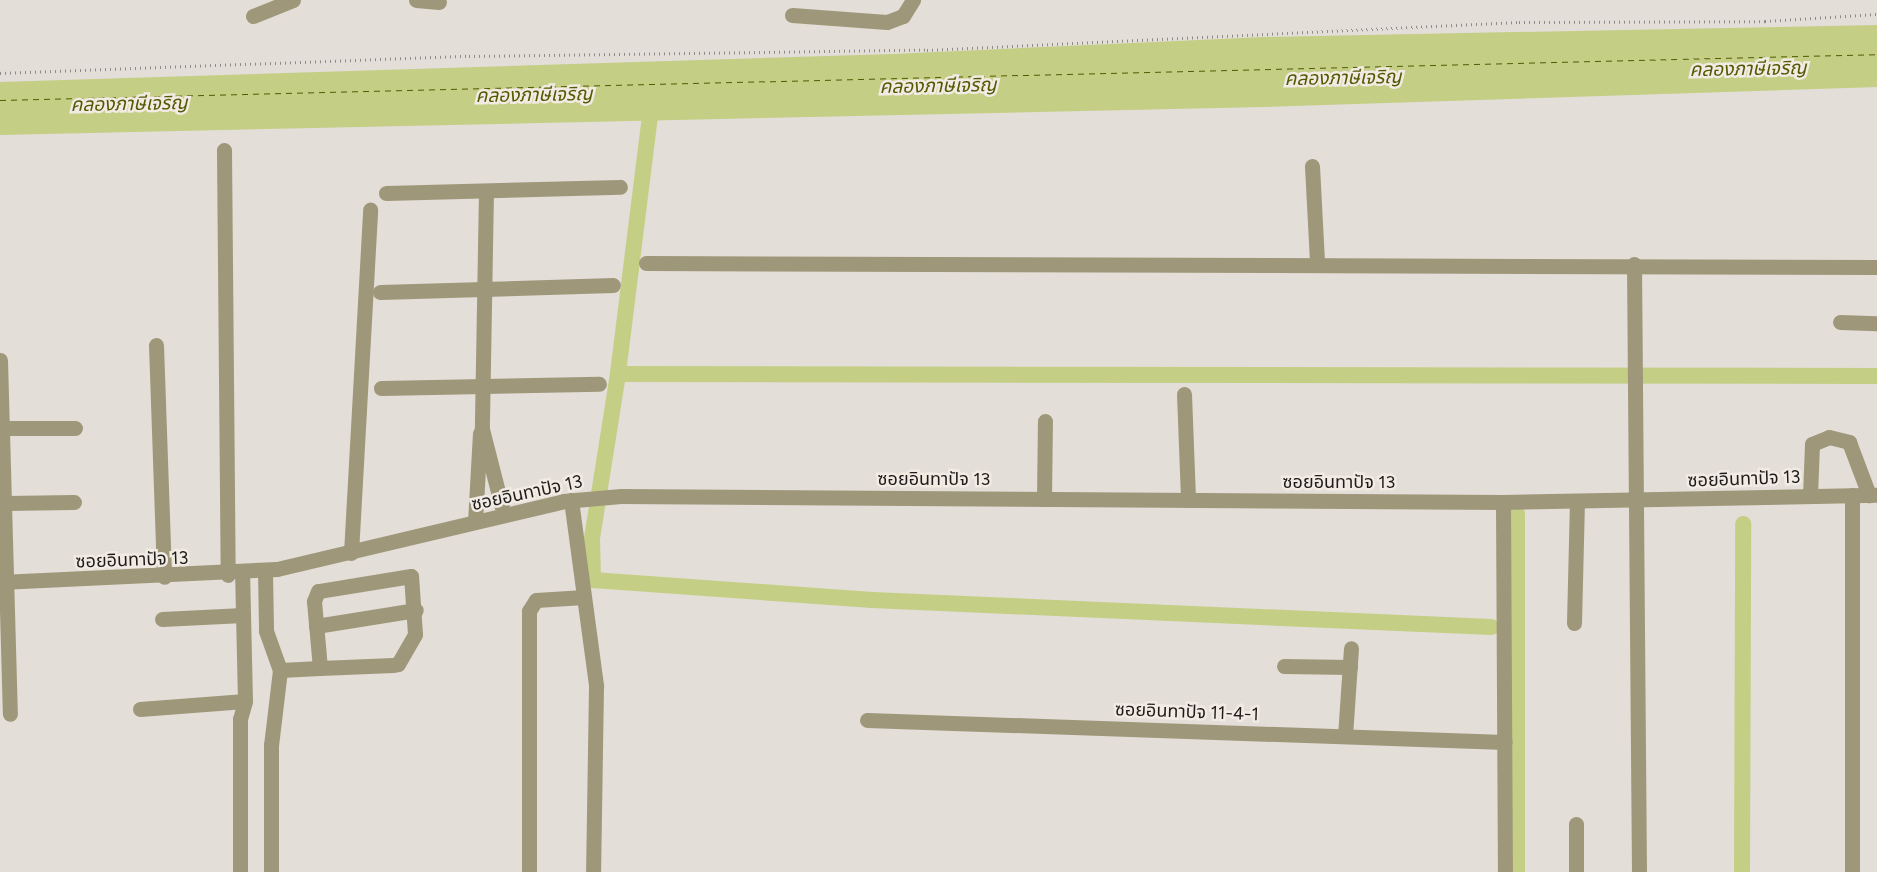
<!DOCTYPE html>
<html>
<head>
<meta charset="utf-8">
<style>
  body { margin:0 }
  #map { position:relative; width:1877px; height:872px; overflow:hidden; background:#e3ded7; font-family:Figtree,"Noto Sans Thai",sans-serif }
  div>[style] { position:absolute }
  .water>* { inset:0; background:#c4ce85 }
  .canal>* { height:16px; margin:-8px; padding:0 8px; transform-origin:8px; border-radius:8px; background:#c4ce85 }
  .ferry>* { height:1px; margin-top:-0.5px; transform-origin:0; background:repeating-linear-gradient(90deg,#535a02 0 6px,transparent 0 11px) }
  .path>* { height:3px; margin-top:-1.5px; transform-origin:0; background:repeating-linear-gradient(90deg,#8f8b87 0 1px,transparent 0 5px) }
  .minor>* { height:15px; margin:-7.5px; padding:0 7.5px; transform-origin:7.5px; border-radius:7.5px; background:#9f977a }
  span { translate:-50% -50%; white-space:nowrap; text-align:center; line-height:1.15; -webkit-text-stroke:5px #f1ebe4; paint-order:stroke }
  .street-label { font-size:18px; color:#1e1c1a }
  .water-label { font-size:19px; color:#535a02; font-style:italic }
</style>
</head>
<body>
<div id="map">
  <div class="water">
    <i style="clip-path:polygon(1877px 25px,1877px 87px,1263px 107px,0 135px,0 82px,893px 54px,1264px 37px)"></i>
  </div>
  <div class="canal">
    <i style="left:652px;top:100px;width:276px;rotate:97.1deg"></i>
    <i style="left:618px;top:374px;width:167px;rotate:99deg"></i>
    <i style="left:592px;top:539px;width:41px;rotate:88.6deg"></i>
    <i style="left:593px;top:580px;width:280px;rotate:4.1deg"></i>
    <i style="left:872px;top:600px;width:620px;rotate:2.5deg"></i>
    <i style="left:618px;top:374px;width:1259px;rotate:0.09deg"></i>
    <i style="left:1517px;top:872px;width:358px;rotate:-90deg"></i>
    <i style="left:1742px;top:872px;width:348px;rotate:-89.8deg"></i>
  </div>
  <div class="ferry">
    <i style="left:0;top:100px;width:1878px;rotate:-1.4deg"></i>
  </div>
  <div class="path">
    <i style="left:0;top:73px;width:469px;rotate:-2.1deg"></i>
    <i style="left:469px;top:56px;width:458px;rotate:-0.8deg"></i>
    <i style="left:927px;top:50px;width:593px;rotate:-2.71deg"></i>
    <i style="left:1519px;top:22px;width:246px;rotate:-0.2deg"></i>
    <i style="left:1765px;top:21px;width:112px;rotate:-3.6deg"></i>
  </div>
  <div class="minor">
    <i style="left:416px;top:0;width:23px;rotate:5deg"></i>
    <i style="left:792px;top:15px;width:95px;rotate:4.2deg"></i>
    <i style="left:887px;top:22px;width:17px;rotate:-21deg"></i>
    <i style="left:903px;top:16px;width:19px;rotate:-58deg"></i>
    <i style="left:253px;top:16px;width:43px;rotate:-21.8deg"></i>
    <i style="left:224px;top:150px;width:425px;rotate:89.5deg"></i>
    <i style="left:1312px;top:166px;width:97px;rotate:87deg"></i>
    <i style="left:486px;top:191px;width:238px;rotate:91deg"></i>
    <i style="left:482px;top:429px;width:89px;rotate:75.7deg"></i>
    <i style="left:386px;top:193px;width:234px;rotate:-1.5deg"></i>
    <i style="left:646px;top:263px;width:1231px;rotate:0.19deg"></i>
    <i style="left:1634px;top:264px;width:608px;rotate:89.53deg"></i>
    <i style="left:380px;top:292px;width:233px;rotate:-1.7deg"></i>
    <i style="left:1840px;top:322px;width:37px;rotate:2deg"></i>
    <i style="left:156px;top:345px;width:232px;rotate:88deg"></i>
    <i style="left:0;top:360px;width:354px;rotate:88.4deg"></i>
    <i style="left:381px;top:388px;width:218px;rotate:-1.1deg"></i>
    <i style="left:1184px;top:394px;width:106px;rotate:87.8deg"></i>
    <i style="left:2px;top:428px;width:73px"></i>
    <i style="left:1852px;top:495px;width:377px;rotate:90deg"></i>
    <i style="left:1810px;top:496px;width:52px;rotate:-87.8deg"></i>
    <i style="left:1812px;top:444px;width:18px;rotate:-22deg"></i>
    <i style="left:1829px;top:437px;width:21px;rotate:14deg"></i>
    <i style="left:1849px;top:442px;width:57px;rotate:69.3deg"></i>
    <i style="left:1044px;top:499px;width:78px;rotate:-89.3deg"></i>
    <i style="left:571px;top:500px;width:188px;rotate:82.3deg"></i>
    <i style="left:596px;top:686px;width:186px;rotate:90.9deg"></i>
    <i style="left:1503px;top:502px;width:370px;rotate:89.7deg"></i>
    <i style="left:6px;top:503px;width:68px;rotate:-0.8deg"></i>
    <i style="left:475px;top:522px;width:89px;rotate:-86.8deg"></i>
    <i style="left:351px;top:553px;width:344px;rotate:-86.8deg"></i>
    <i style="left:265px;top:571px;width:60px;rotate:89deg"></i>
    <i style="left:266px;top:631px;width:41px;rotate:70.3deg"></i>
    <i style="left:280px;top:670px;width:76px;rotate:96.8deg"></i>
    <i style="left:271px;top:745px;width:127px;rotate:90deg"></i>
    <i style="left:0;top:582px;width:277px;rotate:-2.7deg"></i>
    <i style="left:277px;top:569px;width:295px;rotate:-13.3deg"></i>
    <i style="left:564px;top:501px;width:57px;rotate:-5deg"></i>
    <i style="left:621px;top:496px;width:882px;rotate:0.39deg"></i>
    <i style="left:1503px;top:502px;width:374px;rotate:-1.1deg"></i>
    <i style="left:162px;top:619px;width:81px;rotate:-2.8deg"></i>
    <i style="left:1574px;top:623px;width:122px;rotate:-88.6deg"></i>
    <i style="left:316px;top:626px;width:101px;rotate:-9.1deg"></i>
    <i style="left:1284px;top:666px;width:66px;rotate:0.9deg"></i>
    <i style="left:280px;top:670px;width:40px;rotate:-2.9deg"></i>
    <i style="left:320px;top:668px;width:73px;rotate:-2.4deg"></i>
    <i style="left:393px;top:665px;width:5px;rotate:-11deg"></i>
    <i style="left:398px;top:664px;width:34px;rotate:-60deg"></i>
    <i style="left:415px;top:634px;width:58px;rotate:-93.9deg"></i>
    <i style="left:411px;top:576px;width:94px;rotate:170.8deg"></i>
    <i style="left:318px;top:591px;width:11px;rotate:112deg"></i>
    <i style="left:314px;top:601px;width:67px;rotate:84.9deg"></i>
    <i style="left:140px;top:709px;width:105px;rotate:-4.4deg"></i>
    <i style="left:867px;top:720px;width:638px;rotate:1.97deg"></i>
    <i style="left:1345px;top:736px;width:88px;rotate:-86.1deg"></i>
    <i style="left:1576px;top:824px;width:48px;rotate:90deg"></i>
    <i style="left:240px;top:872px;width:153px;rotate:-90deg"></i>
    <i style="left:240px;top:719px;width:19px;rotate:-74deg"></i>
    <i style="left:245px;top:701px;width:128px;rotate:-91.3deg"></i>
    <i style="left:529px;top:872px;width:261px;rotate:-90deg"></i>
    <i style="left:529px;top:611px;width:13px;rotate:-58deg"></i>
    <i style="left:536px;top:600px;width:48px;rotate:-3.6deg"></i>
  </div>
  <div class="street-label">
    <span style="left:934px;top:479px">ซอยอินทาปัจ 13</span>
    <span style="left:1744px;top:479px;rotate:-2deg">ซอยอินทาปัจ 13</span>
    <span style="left:1339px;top:482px">ซอยอินทาปัจ 13</span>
    <span style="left:527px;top:493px;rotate:-12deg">ซอยอินทาปัจ 13</span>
    <span style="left:132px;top:560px;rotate:-2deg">ซอยอินทาปัจ 13</span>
    <span style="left:1187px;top:712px;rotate:2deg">ซอยอินทาปัจ 11-4-1</span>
  </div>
  <div class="water-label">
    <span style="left:1748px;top:69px;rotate:-1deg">คลองภาษีเจริญ</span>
    <span style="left:1343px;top:78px;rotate:-1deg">คลองภาษีเจริญ</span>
    <span style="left:938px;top:86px;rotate:-1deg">คลองภาษีเจริญ</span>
    <span style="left:534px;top:95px;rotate:-1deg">คลองภาษีเจริญ</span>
    <span style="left:129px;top:104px;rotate:-1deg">คลองภาษีเจริญ</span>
  </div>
</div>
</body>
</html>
